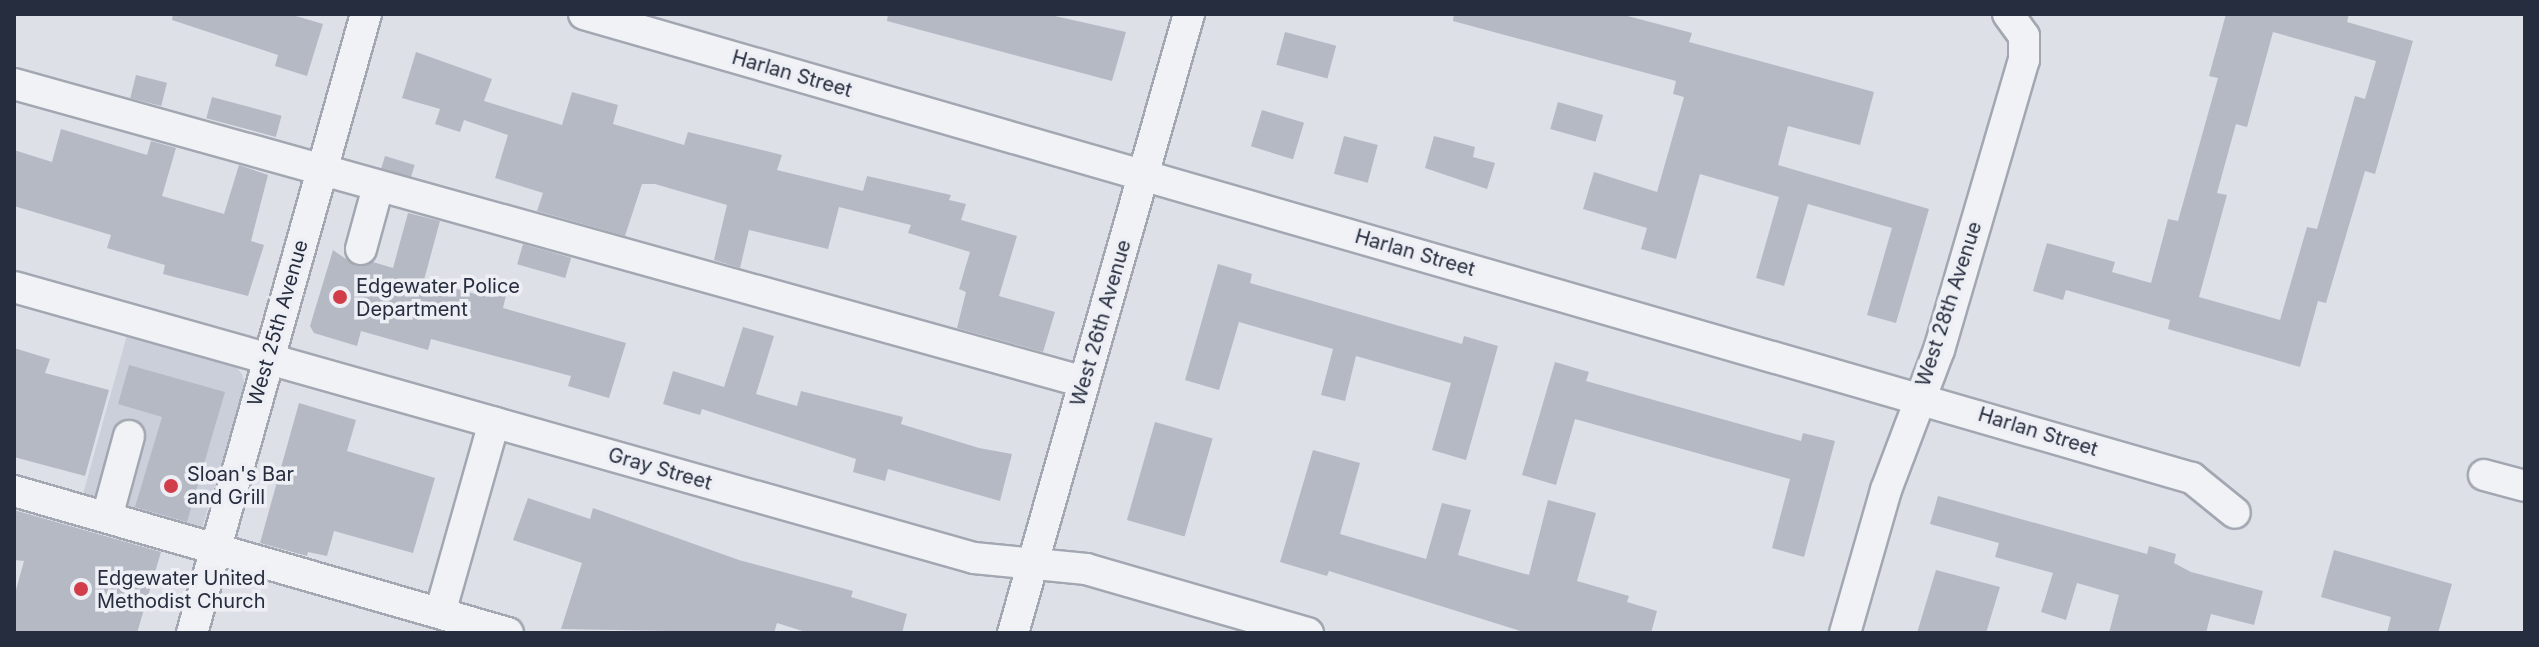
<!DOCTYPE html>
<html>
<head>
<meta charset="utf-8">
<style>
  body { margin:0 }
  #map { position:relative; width:2539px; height:647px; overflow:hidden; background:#dde0e7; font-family:Inter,sans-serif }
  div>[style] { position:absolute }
  .built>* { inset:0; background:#cbcfda }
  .building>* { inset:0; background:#b4b9c4; transform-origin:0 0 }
  .roads { filter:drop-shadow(2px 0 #a2a7b1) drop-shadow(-2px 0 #a2a7b1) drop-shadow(0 2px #a2a7b1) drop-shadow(0 -2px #a2a7b1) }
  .minor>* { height:30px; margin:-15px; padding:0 15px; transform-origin:15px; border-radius:15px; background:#f0f2f6 }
  .dots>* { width:22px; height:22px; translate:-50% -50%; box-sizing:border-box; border:4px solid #edeff5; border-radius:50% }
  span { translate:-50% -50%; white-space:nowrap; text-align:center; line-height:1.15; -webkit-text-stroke:7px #edeff5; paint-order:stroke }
  .street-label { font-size:20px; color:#262d3e }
  .poi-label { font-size:20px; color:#262d3e }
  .left { translate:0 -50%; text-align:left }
  .frame { position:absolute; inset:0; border:16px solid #262d3e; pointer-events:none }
</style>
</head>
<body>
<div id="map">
  <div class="built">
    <i style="clip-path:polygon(127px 335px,236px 367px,242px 374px,245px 384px,199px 538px,80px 505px)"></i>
  </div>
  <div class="building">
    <i style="clip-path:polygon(173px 14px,289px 14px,323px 24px,307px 76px,275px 66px,278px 55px,172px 20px)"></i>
    <i style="clip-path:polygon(888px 14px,1046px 14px,1126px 32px,1112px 81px,887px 21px)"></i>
    <i style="clip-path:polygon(1454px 14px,1620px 14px,1692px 33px,1689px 42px,1874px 92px,1860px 145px,1788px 126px,1778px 165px,1929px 209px,1896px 323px,1867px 315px,1892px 228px,1808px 204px,1784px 286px,1756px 278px,1779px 197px,1700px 174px,1676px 259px,1641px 249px,1647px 228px,1583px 209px,1594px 172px,1657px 192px,1684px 97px,1673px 94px,1676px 81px,1453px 21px)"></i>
    <i style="clip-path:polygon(evenodd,2226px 14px,2349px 14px,2347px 22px,2413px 41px,2375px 174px,2365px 171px,2326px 303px,2318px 301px,2300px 367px,2168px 329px,2170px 320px,2066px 290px,2063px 300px,2033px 291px,2047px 243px,2115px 262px,2112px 272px,2151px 283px,2168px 219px,2178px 221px,2218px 78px,2209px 76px,2226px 14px,2273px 32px,2376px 61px,2365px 99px,2355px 96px,2317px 229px,2307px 227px,2280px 320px,2199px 297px,2227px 195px,2217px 193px,2236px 124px,2247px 127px,2273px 32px)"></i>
    <i style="left:1285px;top:32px;width:53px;height:34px;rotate:15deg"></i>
    <i style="clip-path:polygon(416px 52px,492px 79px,484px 101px,562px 125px,572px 92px,618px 105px,613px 124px,684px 145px,688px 132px,782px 155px,777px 170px,863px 191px,867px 176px,951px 195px,949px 200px,966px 204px,961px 220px,1017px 236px,999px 296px,1055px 312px,1043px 352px,957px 328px,966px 292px,959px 289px,970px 252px,908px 233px,911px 225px,839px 207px,828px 249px,749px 230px,740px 268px,714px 260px,727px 205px,655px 184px,642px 184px,625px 236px,537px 211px,543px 193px,495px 178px,508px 135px,464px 120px,460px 132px,435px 124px,440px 109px,402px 98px)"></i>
    <i style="left:136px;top:75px;width:32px;height:24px;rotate:14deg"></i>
    <i style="left:212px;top:97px;width:72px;height:22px;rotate:15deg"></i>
    <i style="left:1558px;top:102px;width:47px;height:28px;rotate:16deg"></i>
    <i style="left:1262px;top:110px;width:44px;height:38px;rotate:17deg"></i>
    <i style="clip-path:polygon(61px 129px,147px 155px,151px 141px,176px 148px,162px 196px,224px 214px,239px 165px,268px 175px,251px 241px,264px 245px,248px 296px,163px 274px,165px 265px,107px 248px,111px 235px,14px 206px,14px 150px,52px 162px)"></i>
    <i style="left:1344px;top:136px;width:35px;height:39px;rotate:15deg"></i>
    <i style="clip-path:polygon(1434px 136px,1475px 147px,1473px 157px,1495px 163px,1487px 189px,1425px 168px)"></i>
    <i style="left:385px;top:156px;width:31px;height:13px;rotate:17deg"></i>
    <i style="clip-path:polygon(408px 213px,440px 221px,424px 280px,475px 294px,478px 283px,507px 291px,503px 308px,626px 343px,609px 398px,568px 386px,571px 376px,431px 339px,428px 350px,361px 331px,357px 346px,314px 333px,310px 326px,333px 250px,356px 266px,373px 262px,393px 268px)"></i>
    <i style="left:523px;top:244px;width:50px;height:21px;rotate:16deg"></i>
    <i style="clip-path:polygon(1218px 264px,1252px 274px,1250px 283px,1462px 344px,1464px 336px,1498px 346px,1466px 460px,1432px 450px,1451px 383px,1356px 356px,1345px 401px,1321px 395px,1333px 349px,1239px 322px,1219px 390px,1185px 380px)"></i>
    <i style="clip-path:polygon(743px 327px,774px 336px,756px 394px,797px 406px,801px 391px,903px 417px,901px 424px,979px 448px,1012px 454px,1000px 501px,888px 469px,885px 481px,853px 472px,856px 459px,702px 409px,700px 415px,663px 404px,673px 371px,724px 387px)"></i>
    <i style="clip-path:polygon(14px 348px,50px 359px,45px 373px,109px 390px,85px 476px,14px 457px)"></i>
    <i style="clip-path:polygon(1555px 362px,1589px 372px,1586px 381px,1801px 441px,1803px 433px,1835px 441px,1804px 557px,1772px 548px,1790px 479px,1575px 419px,1556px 485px,1522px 475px)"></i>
    <i style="clip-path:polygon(129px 365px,225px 392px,187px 522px,135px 507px,162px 417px,118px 404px)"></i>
    <i style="clip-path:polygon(299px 403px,356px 420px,347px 451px,435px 478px,413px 553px,334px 531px,327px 556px,308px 552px,307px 556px,260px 543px)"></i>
    <i style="left:1155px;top:422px;width:60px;height:102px;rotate:16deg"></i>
    <i style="clip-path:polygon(1313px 450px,1360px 463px,1340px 534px,1426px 559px,1442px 503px,1471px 510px,1458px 555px,1529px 575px,1548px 500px,1596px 513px,1577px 581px,1629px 596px,1627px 602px,1657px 611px,1651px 633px,1527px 633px,1329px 571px,1327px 576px,1280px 562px)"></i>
    <i style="clip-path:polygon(1938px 496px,2147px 554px,2149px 546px,2176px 554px,2174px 563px,2191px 572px,2263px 591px,2254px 625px,2211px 614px,2206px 633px,2109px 633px,2119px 595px,2077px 583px,2066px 620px,2041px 612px,2053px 573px,1995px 557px,1999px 543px,1930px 524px)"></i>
    <i style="clip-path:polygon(528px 498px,590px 519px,593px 508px,739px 560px,853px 591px,851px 597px,907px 614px,902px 633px,809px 633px,777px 623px,774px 633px,561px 629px,582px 563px,513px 540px)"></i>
    <i style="clip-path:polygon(14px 510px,161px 552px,137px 633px,14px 633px,14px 597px,24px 561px,14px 560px)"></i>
    <i style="clip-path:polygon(2334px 550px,2452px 584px,2438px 633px,2387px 633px,2391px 617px,2321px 597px)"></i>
    <i style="clip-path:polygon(1936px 570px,2000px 587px,1986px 633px,1917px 633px)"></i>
  </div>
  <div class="roads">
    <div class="minor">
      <i style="left:584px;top:14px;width:1674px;rotate:16.1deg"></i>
      <i style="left:2192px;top:478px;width:55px;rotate:39.1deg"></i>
      <i style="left:14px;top:84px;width:1111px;rotate:15.56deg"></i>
      <i style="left:361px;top:249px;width:64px;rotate:-74.7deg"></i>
      <i style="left:14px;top:287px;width:998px;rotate:15.76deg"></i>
      <i style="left:974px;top:558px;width:113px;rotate:5.6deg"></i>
      <i style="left:1086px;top:569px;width:231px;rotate:16.1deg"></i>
      <i style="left:2484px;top:475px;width:42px;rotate:15deg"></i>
      <i style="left:14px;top:491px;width:514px;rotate:16.04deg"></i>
      <i style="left:107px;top:517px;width:84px;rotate:-74.8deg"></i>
      <i style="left:440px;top:613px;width:198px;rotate:-74.2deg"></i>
      <i style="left:192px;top:633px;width:643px;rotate:-74.3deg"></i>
      <i style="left:1013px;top:633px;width:644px;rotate:-74.13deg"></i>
      <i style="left:1845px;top:633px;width:149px;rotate:-74deg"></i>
      <i style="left:1886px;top:490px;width:150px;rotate:-69.3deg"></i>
      <i style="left:1939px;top:350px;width:302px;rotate:-73.7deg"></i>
      <i style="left:2024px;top:60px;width:24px;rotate:-90deg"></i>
      <i style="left:2024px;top:36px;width:27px;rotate:-126deg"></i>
    </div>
  </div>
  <div class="dots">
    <i style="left:340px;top:297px;background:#d13d49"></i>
    <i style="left:171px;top:486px;background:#d13d49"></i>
    <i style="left:81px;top:589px;background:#d13d49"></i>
  </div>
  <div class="street-label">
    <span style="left:792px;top:74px;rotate:16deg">Harlan Street</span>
    <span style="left:1415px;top:253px;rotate:16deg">Harlan Street</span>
    <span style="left:1949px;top:304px;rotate:-72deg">West 28th Avenue</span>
    <span style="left:278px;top:323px;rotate:-74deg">West 25th Avenue</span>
    <span style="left:1101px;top:323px;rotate:-74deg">West 26th Avenue</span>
    <span style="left:2038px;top:432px;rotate:17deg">Harlan Street</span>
    <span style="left:660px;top:469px;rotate:16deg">Gray Street</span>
  </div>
  <div class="poi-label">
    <span class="left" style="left:356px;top:298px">Edgewater Police<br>Department</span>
    <span class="left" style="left:187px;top:486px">Sloan's Bar<br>and Grill</span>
    <span class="left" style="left:97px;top:590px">Edgewater United<br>Methodist Church</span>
  </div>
  <div class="frame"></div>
</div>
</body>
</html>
